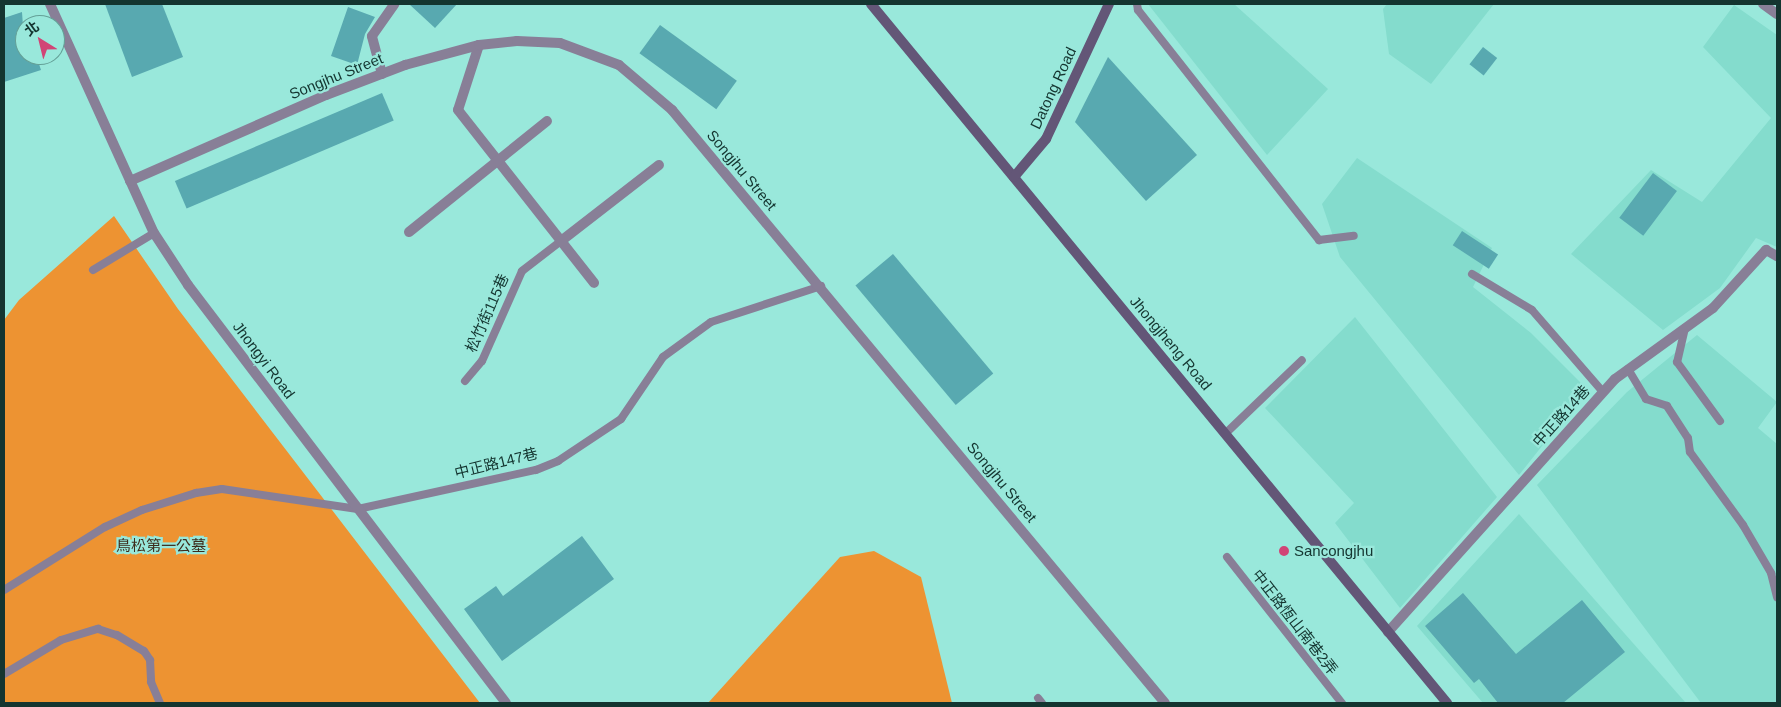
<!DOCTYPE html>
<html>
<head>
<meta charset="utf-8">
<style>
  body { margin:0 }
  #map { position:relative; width:1781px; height:707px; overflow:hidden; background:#99e8db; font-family:Helvetica,"Noto Sans TC",sans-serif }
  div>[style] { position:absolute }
  .built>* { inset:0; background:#84dccd }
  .green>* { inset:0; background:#ed9332 }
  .building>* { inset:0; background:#58a9b0; transform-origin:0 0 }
  .lane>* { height:8px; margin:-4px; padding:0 4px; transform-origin:4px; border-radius:4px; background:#887f97 }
  .street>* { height:10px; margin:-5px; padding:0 5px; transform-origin:5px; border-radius:5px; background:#887f97 }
  .secondary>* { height:10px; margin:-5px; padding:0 5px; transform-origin:5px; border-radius:5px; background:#635677 }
  .dots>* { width:14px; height:14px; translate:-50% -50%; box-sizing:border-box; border:2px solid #99e8db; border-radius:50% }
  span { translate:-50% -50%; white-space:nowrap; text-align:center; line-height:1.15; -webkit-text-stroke:4.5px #99e8db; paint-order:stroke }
  .street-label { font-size:15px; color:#143530 }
  .park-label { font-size:15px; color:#3d2c1c }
  .poi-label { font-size:15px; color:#143530 }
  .left { translate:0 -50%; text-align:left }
  .frame { position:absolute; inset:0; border:5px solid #143530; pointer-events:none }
  .north { position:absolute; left:15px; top:15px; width:50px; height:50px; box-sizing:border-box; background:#99e8db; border:1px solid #64a097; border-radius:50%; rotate:324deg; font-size:14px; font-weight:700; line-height:20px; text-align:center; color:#143530 }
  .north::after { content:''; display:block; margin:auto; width:18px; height:22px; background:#d14476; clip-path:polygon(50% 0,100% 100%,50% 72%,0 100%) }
</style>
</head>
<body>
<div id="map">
  <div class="built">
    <i style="clip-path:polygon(1148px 4px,1234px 4px,1328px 89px,1267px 155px)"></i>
    <i style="clip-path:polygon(1387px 4px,1494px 4px,1431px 84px,1389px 54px,1383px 9px)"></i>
    <i style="clip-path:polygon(1734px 5px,1777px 35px,1777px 247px,1756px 238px,1720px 288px,1663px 330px,1571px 254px,1651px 170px,1702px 202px,1771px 118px,1703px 47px)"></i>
    <i style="clip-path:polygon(1357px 158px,1492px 248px,1473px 287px,1531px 333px,1587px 389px,1519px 475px,1340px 257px,1322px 204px)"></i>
    <i style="clip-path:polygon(1355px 317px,1497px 497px,1400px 608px,1335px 523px,1354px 503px,1265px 408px)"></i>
    <i style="clip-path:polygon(1697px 335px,1777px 402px,1758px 428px,1777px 444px,1777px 703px,1701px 703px,1537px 485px,1627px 392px)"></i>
    <i style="clip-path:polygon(1519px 514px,1686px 703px,1483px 703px,1417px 626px)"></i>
  </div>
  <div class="green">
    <i style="clip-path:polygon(114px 216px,178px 309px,480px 703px,4px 703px,4px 320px,19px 300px)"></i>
    <i style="clip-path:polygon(874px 551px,921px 577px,952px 703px,708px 703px,840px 557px)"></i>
  </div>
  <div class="building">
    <i style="clip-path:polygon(105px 4px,162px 4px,183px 57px,132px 77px)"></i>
    <i style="clip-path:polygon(409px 4px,457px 4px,435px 28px)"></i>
    <i style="clip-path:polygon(348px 7px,375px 17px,365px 34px,357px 65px,331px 56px)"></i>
    <i style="clip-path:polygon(22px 12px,25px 55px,36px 55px,41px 70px,4px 82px,4px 18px)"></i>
    <i style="left:660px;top:25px;width:95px;height:35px;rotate:36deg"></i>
    <i style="left:1483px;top:47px;width:18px;height:22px;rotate:38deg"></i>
    <i style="clip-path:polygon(1108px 57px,1197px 155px,1146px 201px,1075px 122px)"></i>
    <i style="left:382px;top:93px;width:30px;height:225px;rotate:67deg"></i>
    <i style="left:1653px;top:173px;width:30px;height:56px;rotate:37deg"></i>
    <i style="left:1462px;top:231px;width:43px;height:17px;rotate:33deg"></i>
    <i style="left:893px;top:254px;width:156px;height:49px;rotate:50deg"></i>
    <i style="clip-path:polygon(582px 536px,614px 579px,502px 661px,464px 609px,496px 586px,503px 596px)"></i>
    <i style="clip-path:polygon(1463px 593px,1516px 654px,1582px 600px,1625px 652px,1563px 703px,1498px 703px,1479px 679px,1474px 683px,1425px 626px)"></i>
  </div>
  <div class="lane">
    <i style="left:1137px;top:4px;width:6px;rotate:81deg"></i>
    <i style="left:1138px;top:10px;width:293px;rotate:51.8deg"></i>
    <i style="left:1319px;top:240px;width:35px;rotate:-7deg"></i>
    <i style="left:93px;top:270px;width:71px;rotate:-31.2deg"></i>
    <i style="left:1472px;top:274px;width:70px;rotate:31deg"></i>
    <i style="left:1532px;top:310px;width:108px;rotate:49.1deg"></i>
    <i style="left:1685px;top:328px;width:35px;rotate:103deg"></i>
    <i style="left:1677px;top:362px;width:73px;rotate:53.9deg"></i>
    <i style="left:1628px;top:369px;width:35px;rotate:59deg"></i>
    <i style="left:1646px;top:399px;width:22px;rotate:18deg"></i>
    <i style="left:1667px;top:406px;width:38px;rotate:57deg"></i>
    <i style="left:1688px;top:438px;width:14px;rotate:82deg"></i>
    <i style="left:1690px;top:452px;width:90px;rotate:54deg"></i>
    <i style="left:1743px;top:525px;width:56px;rotate:59.7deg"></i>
    <i style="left:1771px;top:573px;width:25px;rotate:76deg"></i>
    <i style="left:465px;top:381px;width:26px;rotate:-50deg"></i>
    <i style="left:482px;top:361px;width:98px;rotate:-66deg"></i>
    <i style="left:522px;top:271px;width:49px;rotate:-37.6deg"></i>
    <i style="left:1226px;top:433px;width:105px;rotate:-43.8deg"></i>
    <i style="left:1227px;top:557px;width:186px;rotate:51.8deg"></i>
    <i style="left:4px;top:590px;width:119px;rotate:-32deg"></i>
    <i style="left:105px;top:527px;width:41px;rotate:-24.7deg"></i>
    <i style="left:142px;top:510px;width:57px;rotate:-17.5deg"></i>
    <i style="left:196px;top:493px;width:26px;rotate:-9deg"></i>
    <i style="left:222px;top:489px;width:137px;rotate:8.4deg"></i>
    <i style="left:358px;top:509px;width:182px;rotate:-12.4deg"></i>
    <i style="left:536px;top:470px;width:24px;rotate:-22deg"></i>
    <i style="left:558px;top:461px;width:76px;rotate:-33.7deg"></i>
    <i style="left:621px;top:419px;width:75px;rotate:-55.9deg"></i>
    <i style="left:663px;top:357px;width:59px;rotate:-36.1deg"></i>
    <i style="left:711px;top:322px;width:116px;rotate:-18.1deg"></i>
    <i style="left:4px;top:674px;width:66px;rotate:-30.8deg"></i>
    <i style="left:61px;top:640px;width:39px;rotate:-17deg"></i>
    <i style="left:98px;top:629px;width:20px;rotate:18deg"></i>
    <i style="left:117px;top:635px;width:31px;rotate:31deg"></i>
    <i style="left:144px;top:651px;width:11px;rotate:56deg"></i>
    <i style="left:150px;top:660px;width:22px;rotate:87deg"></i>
    <i style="left:151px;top:682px;width:23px;rotate:67deg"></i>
    <i style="left:1038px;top:698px;width:6px;rotate:51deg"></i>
  </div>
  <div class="street">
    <i style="left:50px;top:4px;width:252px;rotate:65.6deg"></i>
    <i style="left:154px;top:233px;width:62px;rotate:56.8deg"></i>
    <i style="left:188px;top:285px;width:525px;rotate:52.74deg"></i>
    <i style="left:1763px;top:4px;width:17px;rotate:36deg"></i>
    <i style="left:479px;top:45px;width:68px;rotate:107.9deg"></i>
    <i style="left:458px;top:110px;width:220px;rotate:51.8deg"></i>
    <i style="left:382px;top:74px;width:39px;rotate:-105deg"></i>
    <i style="left:372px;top:36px;width:39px;rotate:-55deg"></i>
    <i style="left:130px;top:181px;width:214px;rotate:-23.7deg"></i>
    <i style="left:326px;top:95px;width:85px;rotate:-20.8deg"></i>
    <i style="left:405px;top:65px;width:77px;rotate:-15.1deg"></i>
    <i style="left:479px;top:45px;width:38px;rotate:-6deg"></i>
    <i style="left:517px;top:41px;width:43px;rotate:2.7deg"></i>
    <i style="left:560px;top:43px;width:63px;rotate:20.4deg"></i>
    <i style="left:619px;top:65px;width:70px;rotate:40.3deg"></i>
    <i style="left:672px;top:110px;width:771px;rotate:50.26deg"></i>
    <i style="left:409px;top:232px;width:177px;rotate:-38.8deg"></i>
    <i style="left:561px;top:241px;width:124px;rotate:-37.8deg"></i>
    <i style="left:1388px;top:632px;width:340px;rotate:-48.1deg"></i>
    <i style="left:1615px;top:379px;width:121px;rotate:-35.9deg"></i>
    <i style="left:1713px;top:308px;width:79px;rotate:-47.6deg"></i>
    <i style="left:1766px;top:250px;width:13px;rotate:29deg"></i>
  </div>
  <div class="secondary">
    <i style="left:871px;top:4px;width:906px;rotate:50.51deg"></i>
    <i style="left:1014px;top:177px;width:50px;rotate:-49.9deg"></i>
    <i style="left:1046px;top:139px;width:149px;rotate:-65deg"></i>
  </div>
  <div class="dots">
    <i style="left:1284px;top:551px;background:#d14476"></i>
  </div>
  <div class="street-label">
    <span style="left:336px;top:76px;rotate:-22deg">Songjhu Street</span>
    <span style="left:1053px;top:88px;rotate:-65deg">Datong Road</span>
    <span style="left:742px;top:170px;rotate:50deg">Songjhu Street</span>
    <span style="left:487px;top:313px;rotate:-66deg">松竹街115巷</span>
    <span style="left:1171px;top:343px;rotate:50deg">Jhongjheng Road</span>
    <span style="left:264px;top:360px;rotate:53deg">Jhongyi Road</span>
    <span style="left:1561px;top:416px;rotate:-48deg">中正路14巷</span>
    <span style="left:496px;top:463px;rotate:-14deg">中正路147巷</span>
    <span style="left:1002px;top:482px;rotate:50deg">Songjhu Street</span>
    <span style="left:1295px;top:622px;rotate:52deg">中正路恆山南巷2弄</span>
  </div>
  <div class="park-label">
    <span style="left:161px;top:546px">鳥松第一公墓</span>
  </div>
  <div class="poi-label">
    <span class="left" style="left:1294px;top:551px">Sancongjhu</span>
  </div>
  <div class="frame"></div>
  <div class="north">北</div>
</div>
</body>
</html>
